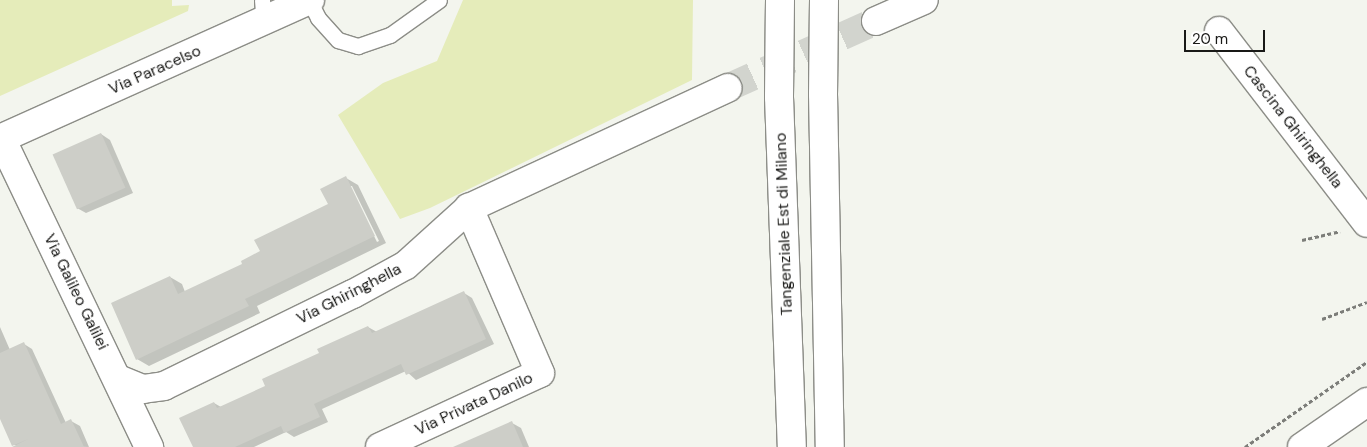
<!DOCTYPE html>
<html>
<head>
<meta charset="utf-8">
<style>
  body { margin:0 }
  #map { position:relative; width:1367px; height:447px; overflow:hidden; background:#f3f5ee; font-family:"DM Sans",sans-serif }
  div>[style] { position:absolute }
  .green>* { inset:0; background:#e5ecba }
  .shadow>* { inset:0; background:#0003 }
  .building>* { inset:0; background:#cdcec8; transform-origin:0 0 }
  .street-tunnel>* { height:28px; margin-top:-14px; transform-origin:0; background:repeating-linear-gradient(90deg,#d2d4ce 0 28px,transparent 0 42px) }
  .path>* { height:3px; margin-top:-1.5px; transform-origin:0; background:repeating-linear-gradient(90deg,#7c7d79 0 4px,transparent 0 6.5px) }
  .roads { filter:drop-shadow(1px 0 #8c8d87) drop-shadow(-1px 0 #8c8d87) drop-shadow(0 1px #8c8d87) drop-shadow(0 -1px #8c8d87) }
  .lane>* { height:15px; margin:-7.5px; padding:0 7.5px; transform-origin:7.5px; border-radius:7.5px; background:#fff }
  .street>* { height:28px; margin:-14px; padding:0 14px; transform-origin:14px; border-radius:14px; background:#fff }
  .secondary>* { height:28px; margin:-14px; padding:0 14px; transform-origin:14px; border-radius:14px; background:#fff }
  .highway>* { height:28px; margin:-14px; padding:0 14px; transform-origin:14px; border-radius:14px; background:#fff }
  span { translate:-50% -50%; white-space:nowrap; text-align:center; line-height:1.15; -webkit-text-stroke:4px #fff; paint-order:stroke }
  .street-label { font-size:16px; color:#191917 }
  .scale { position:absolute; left:1184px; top:30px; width:81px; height:22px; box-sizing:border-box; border:2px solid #191917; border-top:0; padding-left:6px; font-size:15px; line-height:18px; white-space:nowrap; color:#191917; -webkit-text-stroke:4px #fff; paint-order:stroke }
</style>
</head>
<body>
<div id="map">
  <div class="green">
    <i style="clip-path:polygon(0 0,172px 0,172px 6px,189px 5px,188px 11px,0 96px)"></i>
    <i style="clip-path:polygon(463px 0,693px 0,692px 80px,430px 208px,400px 219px,338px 115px,383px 83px,437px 61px)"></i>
  </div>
  <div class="shadow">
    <i style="clip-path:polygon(101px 134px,110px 140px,133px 193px,86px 213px,77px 208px)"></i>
    <i style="clip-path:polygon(evenodd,346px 178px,358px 185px,386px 243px,257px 306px,260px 313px,149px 366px,137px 359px,170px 277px,182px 284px,185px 292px,244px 264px,329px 204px,346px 178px,349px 186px,352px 186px,379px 241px,377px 242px,349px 186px)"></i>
    <i style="clip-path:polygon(464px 293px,472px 298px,494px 344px,416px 380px,406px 371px,322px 409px,328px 422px,294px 437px,286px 432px,254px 447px,194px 447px,214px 403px,221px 407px,267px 387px,368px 327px,377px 332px)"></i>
    <i style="clip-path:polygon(0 327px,10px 350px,24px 344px,32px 349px,66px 423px,71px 421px,80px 426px,89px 447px,13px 445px,0 416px)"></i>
    <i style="clip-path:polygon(512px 423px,521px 428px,529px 447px,456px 447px)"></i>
  </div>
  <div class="building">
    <i style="left:101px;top:133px;width:60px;height:53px;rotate:66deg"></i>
    <i style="clip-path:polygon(346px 176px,375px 236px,245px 299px,249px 306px,136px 360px,111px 303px,170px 276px,178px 294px,242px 264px,241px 261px,260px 251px,254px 240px,328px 204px,320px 189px)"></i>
    <i style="clip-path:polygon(464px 291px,486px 339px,406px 375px,401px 364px,314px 404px,320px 417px,284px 433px,281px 426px,235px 447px,193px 447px,179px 418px,214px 402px,217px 408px,265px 386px,262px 379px,319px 353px,317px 349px,368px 326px,372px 333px)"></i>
    <i style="clip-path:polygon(24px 342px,61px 424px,71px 419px,84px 447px,12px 447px,28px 439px,12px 446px,0 419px,0 353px)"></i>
    <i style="clip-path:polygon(512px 421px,523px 447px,453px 447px)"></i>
  </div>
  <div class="street-tunnel">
    <i style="left:727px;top:88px;width:163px;rotate:-24.2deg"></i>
  </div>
  <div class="path">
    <i style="left:1302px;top:240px;width:39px;rotate:-13deg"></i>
    <i style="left:1322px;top:319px;width:48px;rotate:-20.7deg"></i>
    <i style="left:1245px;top:447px;width:149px;rotate:-34.9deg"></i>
  </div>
  <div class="roads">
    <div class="lane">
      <i style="left:262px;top:0;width:21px;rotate:85deg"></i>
      <i style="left:309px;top:0;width:20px;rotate:63deg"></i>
      <i style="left:318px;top:18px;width:30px;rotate:48deg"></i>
      <i style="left:338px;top:40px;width:21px;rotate:17deg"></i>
      <i style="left:358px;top:46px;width:34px;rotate:-19deg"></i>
      <i style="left:390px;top:35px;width:60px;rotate:-35.5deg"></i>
    </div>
    <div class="street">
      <i style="left:876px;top:21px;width:52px;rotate:-23.6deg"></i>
      <i style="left:1219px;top:31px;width:242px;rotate:52.4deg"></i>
      <i style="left:1px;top:138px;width:343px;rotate:64.4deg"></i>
      <i style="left:0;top:139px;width:340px;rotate:-24.2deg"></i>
      <i style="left:118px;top:379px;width:27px;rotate:22deg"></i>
      <i style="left:143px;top:389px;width:21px;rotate:-8deg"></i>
      <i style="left:164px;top:386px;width:210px;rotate:-26deg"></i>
      <i style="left:353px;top:294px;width:60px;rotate:-28.7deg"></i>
      <i style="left:406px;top:265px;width:85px;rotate:-42.1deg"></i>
      <i style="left:469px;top:208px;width:285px;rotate:-24.9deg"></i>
      <i style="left:380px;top:447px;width:176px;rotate:-24.8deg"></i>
      <i style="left:540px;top:373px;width:180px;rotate:-113.3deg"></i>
    </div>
    <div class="secondary">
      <i style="left:1302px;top:447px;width:79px;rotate:-34.7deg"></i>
    </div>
    <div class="highway">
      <i style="left:780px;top:0;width:97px;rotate:90.6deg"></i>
      <i style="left:779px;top:97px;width:350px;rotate:87.9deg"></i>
      <i style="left:824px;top:0;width:94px;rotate:90.6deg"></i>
      <i style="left:823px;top:94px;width:353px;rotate:88.9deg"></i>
    </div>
  </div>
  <div class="street-label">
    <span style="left:155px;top:70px;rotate:-24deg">Via Paracelso</span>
    <span style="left:1293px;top:127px;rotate:52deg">Cascina Ghiringhella</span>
    <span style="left:784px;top:224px;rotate:-92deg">Tangenziale Est di Milano</span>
    <span style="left:76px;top:292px;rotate:64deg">Via Galileo Galilei</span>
    <span style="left:349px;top:294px;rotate:-27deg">Via Ghiringhella</span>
    <span style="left:474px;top:404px;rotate:-25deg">Via Privata Danilo</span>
  </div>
  <div class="scale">20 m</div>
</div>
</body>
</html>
